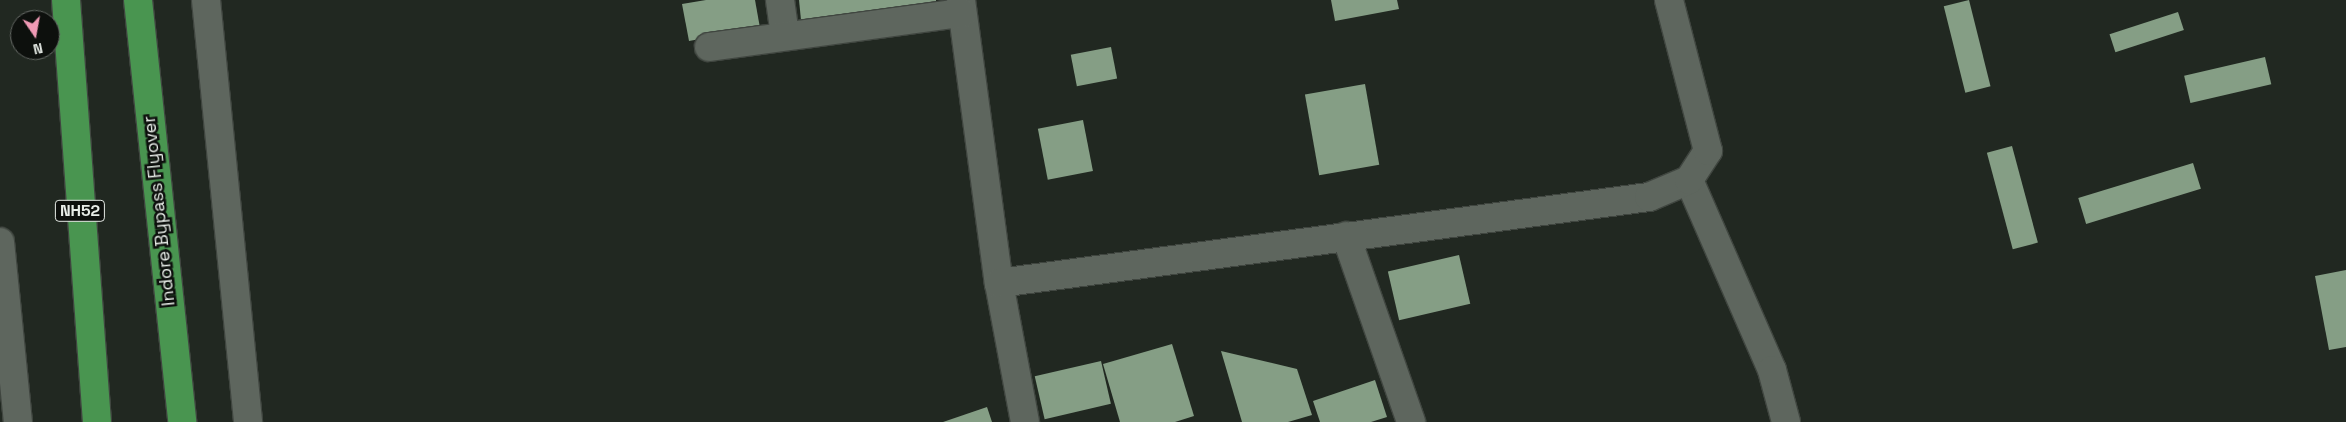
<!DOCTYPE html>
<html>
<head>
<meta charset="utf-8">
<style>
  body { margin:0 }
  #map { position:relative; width:2346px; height:422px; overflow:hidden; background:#212821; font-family:"Space Grotesk",sans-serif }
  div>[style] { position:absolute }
  .building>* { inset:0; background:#859e85; transform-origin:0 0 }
  .roads { filter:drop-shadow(1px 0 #404640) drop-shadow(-1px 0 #404640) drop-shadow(0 1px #404640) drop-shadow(0 -1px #404640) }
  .minor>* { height:28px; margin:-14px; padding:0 14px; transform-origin:14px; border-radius:14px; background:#5e665e }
  .tertiary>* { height:28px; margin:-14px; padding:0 14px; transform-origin:14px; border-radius:14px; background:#5e665e }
  .trunk>* { height:28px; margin:-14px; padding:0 14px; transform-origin:14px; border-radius:14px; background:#499550 }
  span { translate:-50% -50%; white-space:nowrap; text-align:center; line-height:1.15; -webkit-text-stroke:5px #0d100d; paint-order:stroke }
  .shield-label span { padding:1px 4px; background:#0d100d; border:1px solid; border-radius:4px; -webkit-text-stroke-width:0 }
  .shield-label { font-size:16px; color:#e7ece7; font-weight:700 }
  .street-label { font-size:18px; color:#e7ece7 }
  .north { position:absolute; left:10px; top:10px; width:50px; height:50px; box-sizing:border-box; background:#0d100d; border:1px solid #646864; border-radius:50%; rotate:168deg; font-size:14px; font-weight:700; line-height:20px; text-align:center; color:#e7ece7 }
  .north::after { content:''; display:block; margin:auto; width:18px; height:22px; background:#f09ab5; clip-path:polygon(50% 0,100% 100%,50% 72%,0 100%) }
</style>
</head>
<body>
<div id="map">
  <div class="building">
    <i style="clip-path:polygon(706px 0,755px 0,760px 28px,689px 41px,682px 4px)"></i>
    <i style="clip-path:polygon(799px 0,936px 0,936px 2px,801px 20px)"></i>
    <i style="clip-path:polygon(1331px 0,1397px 0,1399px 9px,1335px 21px)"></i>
    <i style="left:1969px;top:0;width:89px;height:26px;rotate:76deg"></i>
    <i style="left:2178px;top:12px;width:19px;height:72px;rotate:72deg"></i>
    <i style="left:1111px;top:47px;width:32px;height:41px;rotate:79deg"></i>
    <i style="left:2265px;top:57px;width:28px;height:83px;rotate:77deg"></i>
    <i style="left:1365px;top:84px;width:82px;height:61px;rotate:80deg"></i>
    <i style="left:1083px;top:120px;width:52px;height:46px;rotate:79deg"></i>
    <i style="left:2012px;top:146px;width:100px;height:26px;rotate:75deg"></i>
    <i style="left:2193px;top:163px;width:27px;height:120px;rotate:73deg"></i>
    <i style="left:1459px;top:255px;width:50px;height:73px;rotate:77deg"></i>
    <i style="clip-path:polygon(2346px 270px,2346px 347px,2329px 350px,2315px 276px)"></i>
    <i style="clip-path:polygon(1172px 344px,1194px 416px,1175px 422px,1120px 422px,1103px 364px)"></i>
    <i style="clip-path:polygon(1221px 351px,1297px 369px,1312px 415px,1288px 422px,1242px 422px)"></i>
    <i style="left:1101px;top:361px;width:44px;height:68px;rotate:77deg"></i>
    <i style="clip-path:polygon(1375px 380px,1387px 417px,1371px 422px,1320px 422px,1313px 401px)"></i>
    <i style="clip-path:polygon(987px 407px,992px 422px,943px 422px)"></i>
  </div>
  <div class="roads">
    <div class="minor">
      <i style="left:780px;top:0;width:36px;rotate:82deg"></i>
      <i style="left:961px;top:0;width:286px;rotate:82.4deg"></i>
      <i style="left:999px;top:283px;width:141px;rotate:79.4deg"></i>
      <i style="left:709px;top:47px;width:255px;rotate:-7.7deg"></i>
      <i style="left:1689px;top:180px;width:207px;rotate:66.4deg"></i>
      <i style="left:1772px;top:370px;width:54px;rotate:74.9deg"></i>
      <i style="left:1346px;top:236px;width:197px;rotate:70.7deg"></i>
      <i style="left:999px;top:283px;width:656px;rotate:-7.54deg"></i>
      <i style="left:1649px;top:197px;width:43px;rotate:-23deg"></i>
      <i style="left:1689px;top:180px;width:35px;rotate:-57deg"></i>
      <i style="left:1708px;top:151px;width:156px;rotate:-104.5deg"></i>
    </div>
    <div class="tertiary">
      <i style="left:206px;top:0;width:424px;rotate:84.3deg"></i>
      <i style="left:0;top:242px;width:181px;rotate:84.3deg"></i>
    </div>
    <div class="trunk">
      <i style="left:66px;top:0;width:423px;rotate:85.8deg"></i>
      <i style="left:138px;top:0;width:424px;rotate:84deg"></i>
    </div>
  </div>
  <div class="shield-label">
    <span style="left:80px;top:211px">NH52</span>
  </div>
  <div class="street-label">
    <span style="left:159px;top:211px;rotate:-96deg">Indore Bypass Flyover</span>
  </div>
  <div class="north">N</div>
</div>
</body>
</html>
